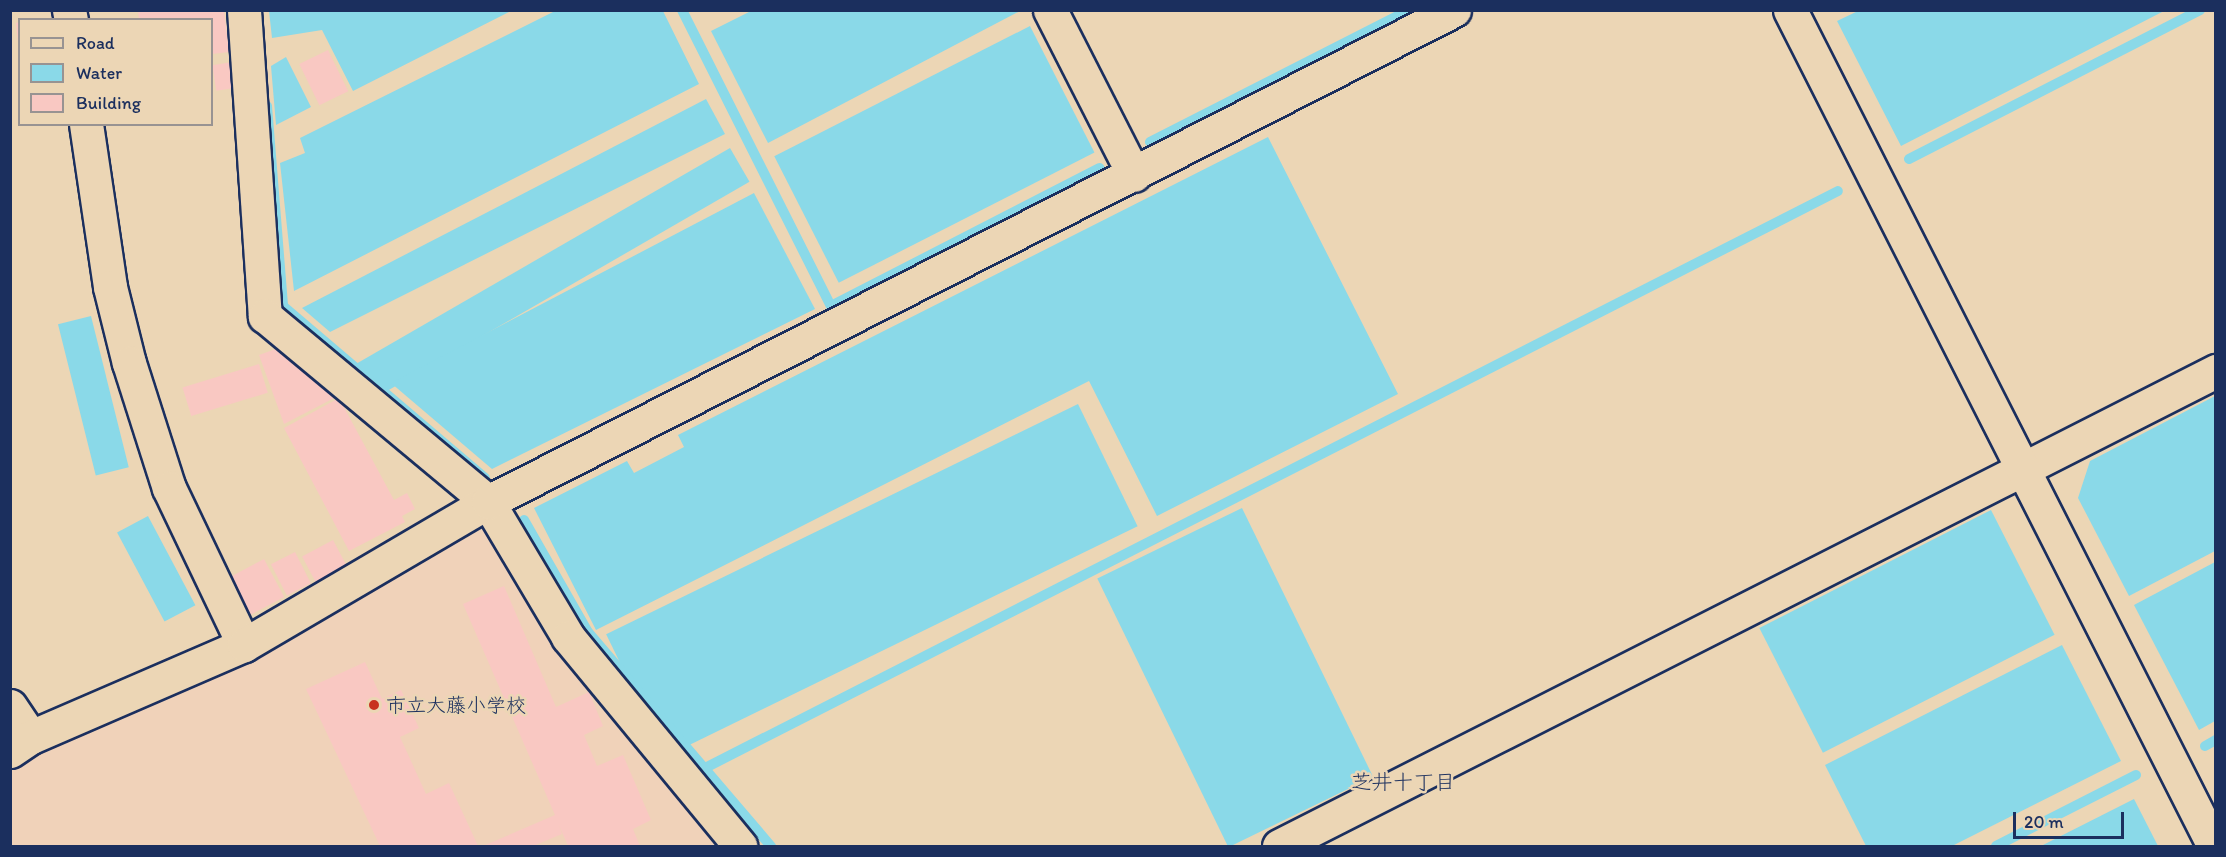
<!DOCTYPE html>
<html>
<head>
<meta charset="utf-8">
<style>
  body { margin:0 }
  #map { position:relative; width:2226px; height:857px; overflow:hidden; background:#ecd6b5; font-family:Itim,"Klee One",sans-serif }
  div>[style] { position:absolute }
  .built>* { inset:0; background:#f0d2b9 }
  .water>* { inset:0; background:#8ad9e8; transform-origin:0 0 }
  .stream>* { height:10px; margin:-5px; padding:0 5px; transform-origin:5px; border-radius:5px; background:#8ad9e8 }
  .building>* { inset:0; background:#f9c8c2; transform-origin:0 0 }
  .roads { filter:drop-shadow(2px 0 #1b2f5e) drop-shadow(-2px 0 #1b2f5e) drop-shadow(0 2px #1b2f5e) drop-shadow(0 -2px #1b2f5e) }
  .street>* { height:33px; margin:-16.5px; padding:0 16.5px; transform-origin:16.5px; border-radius:16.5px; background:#ecd6b5 }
  .secondary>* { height:33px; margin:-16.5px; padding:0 16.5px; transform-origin:16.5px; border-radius:16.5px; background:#ecd6b5 }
  .dots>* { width:16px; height:16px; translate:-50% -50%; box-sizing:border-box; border:3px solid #ecd6b5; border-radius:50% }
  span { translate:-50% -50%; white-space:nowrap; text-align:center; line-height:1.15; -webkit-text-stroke:5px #ecd6b5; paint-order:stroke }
  .poi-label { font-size:20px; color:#1b2f5e }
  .left { translate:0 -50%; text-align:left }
  .neighbourhood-label { font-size:21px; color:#1b2f5e }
  .frame { position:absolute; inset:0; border:12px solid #1b2f5e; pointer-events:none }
  .legend { position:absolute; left:18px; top:18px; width:195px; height:108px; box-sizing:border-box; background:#ecd6b5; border:2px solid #989392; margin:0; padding:8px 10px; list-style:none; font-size:18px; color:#1b2f5e }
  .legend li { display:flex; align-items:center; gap:12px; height:30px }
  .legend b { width:30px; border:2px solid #989392 }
  .scale { position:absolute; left:2013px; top:812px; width:111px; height:27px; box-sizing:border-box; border:3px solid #1b2f5e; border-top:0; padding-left:8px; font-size:18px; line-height:21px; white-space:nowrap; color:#1b2f5e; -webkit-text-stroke:4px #ecd6b5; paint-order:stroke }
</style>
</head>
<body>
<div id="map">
  <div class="built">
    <i style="clip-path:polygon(487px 526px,721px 846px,11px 846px,11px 765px,39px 746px,241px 665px)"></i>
  </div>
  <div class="water">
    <i style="clip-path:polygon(1022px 10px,768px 143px,711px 31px,751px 11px)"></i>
    <i style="clip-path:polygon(269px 11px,269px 10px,511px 11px,353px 91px,322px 30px,272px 38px)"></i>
    <i style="clip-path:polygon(555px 11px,663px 11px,699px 84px,294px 291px,280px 163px,305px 153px,300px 138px)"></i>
    <i style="clip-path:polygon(1858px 11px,1858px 10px,2164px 11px,1901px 146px,1837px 21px)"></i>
    <i style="left:1030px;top:26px;width:142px;height:287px;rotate:63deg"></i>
    <i style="clip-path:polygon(286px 57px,311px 107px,276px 125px,271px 66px)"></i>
    <i style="clip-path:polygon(706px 99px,725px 134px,330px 332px,302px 308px)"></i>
    <i style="clip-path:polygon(1268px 137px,1398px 394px,1157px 516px,1089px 381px,596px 630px,534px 508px,627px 461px,634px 473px,684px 447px,678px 435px)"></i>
    <i style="left:730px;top:148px;width:39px;height:433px;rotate:60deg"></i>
    <i style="clip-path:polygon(754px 193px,815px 309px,492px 469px,391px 383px)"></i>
    <i style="left:91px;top:316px;width:156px;height:34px;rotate:76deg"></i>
    <i style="clip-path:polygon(2215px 396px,2215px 551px,2129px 596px,2078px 498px,2090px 461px)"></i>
    <i style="left:1078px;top:404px;width:136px;height:525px;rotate:64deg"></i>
    <i style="left:1242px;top:508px;width:299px;height:161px;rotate:64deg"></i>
    <i style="left:1991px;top:510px;width:140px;height:260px;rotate:63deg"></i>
    <i style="left:148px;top:516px;width:101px;height:35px;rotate:62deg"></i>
    <i style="clip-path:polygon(2215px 562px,2215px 721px,2199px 730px,2134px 605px)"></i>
    <i style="clip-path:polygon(2062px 645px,2121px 761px,1952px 846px,1866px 846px,1825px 765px)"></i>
    <i style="clip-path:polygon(2134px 799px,2158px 846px,2041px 846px)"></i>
  </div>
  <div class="stream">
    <i style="left:682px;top:10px;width:331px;rotate:63.3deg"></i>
    <i style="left:831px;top:306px;width:302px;rotate:-27.2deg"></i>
    <i style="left:267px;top:106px;width:201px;rotate:85.4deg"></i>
    <i style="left:283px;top:306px;width:265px;rotate:40.4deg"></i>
    <i style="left:1150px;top:142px;width:291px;rotate:-27deg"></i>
    <i style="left:1909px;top:159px;width:327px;rotate:-27.1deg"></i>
    <i style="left:524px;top:520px;width:129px;rotate:60.3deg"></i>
    <i style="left:588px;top:632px;width:282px;rotate:49.5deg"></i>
    <i style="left:2205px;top:746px;width:13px;rotate:-29deg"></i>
    <i style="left:707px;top:767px;width:1269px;rotate:-26.99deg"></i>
    <i style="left:1996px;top:846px;width:157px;rotate:-26.9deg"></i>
  </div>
  <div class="building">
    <i style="clip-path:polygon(138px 10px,224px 10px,229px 52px,212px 54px,212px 20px,139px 20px)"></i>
    <i style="clip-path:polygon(20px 22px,20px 42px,18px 42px,16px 23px)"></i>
    <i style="left:328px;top:50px;width:46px;height:32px;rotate:64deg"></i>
    <i style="left:232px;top:62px;width:26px;height:20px;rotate:81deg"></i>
    <i style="clip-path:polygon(284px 346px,338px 396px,284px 424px,259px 355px)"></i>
    <i style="left:259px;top:364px;width:30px;height:80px;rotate:73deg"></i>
    <i style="clip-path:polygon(339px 398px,394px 500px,407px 493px,415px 509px,402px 516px,405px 522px,349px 551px,284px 428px)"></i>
    <i style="left:333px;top:540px;width:30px;height:35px;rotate:62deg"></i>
    <i style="left:295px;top:552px;width:35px;height:27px;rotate:63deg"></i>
    <i style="left:264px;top:559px;width:43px;height:41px;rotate:62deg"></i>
    <i style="clip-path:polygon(504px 586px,556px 707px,589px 692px,603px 726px,584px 735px,597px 766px,623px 755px,651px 820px,633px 829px,640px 846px,568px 846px,559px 825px,562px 834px,533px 846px,483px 846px,555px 815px,463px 604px)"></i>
    <i style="clip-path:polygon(365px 662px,382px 699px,401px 690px,419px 728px,400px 737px,426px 794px,449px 783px,478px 846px,380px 846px,306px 689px)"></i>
  </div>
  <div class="roads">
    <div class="street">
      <i style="left:69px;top:10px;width:10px;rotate:79deg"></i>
      <i style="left:244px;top:10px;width:307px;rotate:86.1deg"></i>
      <i style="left:265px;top:316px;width:290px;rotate:39.8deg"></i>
      <i style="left:488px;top:502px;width:157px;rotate:59.3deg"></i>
      <i style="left:568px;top:637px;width:271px;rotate:50.5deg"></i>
      <i style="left:1050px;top:10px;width:185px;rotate:63deg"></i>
      <i style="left:86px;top:124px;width:165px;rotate:81.6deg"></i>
      <i style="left:110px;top:287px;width:78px;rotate:76deg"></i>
      <i style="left:129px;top:363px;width:131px;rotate:72.3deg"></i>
      <i style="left:169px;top:488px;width:174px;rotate:64.5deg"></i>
      <i style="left:10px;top:706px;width:37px;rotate:56deg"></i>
      <i style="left:10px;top:751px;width:25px;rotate:-34deg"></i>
      <i style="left:31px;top:737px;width:232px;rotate:-23.4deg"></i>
      <i style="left:244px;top:645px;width:283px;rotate:-30.4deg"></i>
      <i style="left:488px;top:502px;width:1084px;rotate:-26.99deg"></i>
      <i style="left:1279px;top:846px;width:1051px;rotate:-26.88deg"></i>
    </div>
    <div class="secondary">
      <i style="left:1790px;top:10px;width:937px;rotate:63.11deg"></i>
    </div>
  </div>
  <div class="dots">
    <i style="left:374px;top:705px;background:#c8321e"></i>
  </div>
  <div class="poi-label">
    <span class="left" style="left:386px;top:705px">市立大藤小学校</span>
  </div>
  <div class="neighbourhood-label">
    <span style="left:1403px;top:782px">芝井十丁目</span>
  </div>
  <div class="frame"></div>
  <ul class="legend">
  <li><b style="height:8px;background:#ecd6b5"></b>Road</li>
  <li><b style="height:16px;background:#8ad9e8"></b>Water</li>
  <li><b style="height:16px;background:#f9c8c2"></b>Building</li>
  </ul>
  <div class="scale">20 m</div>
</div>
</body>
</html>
